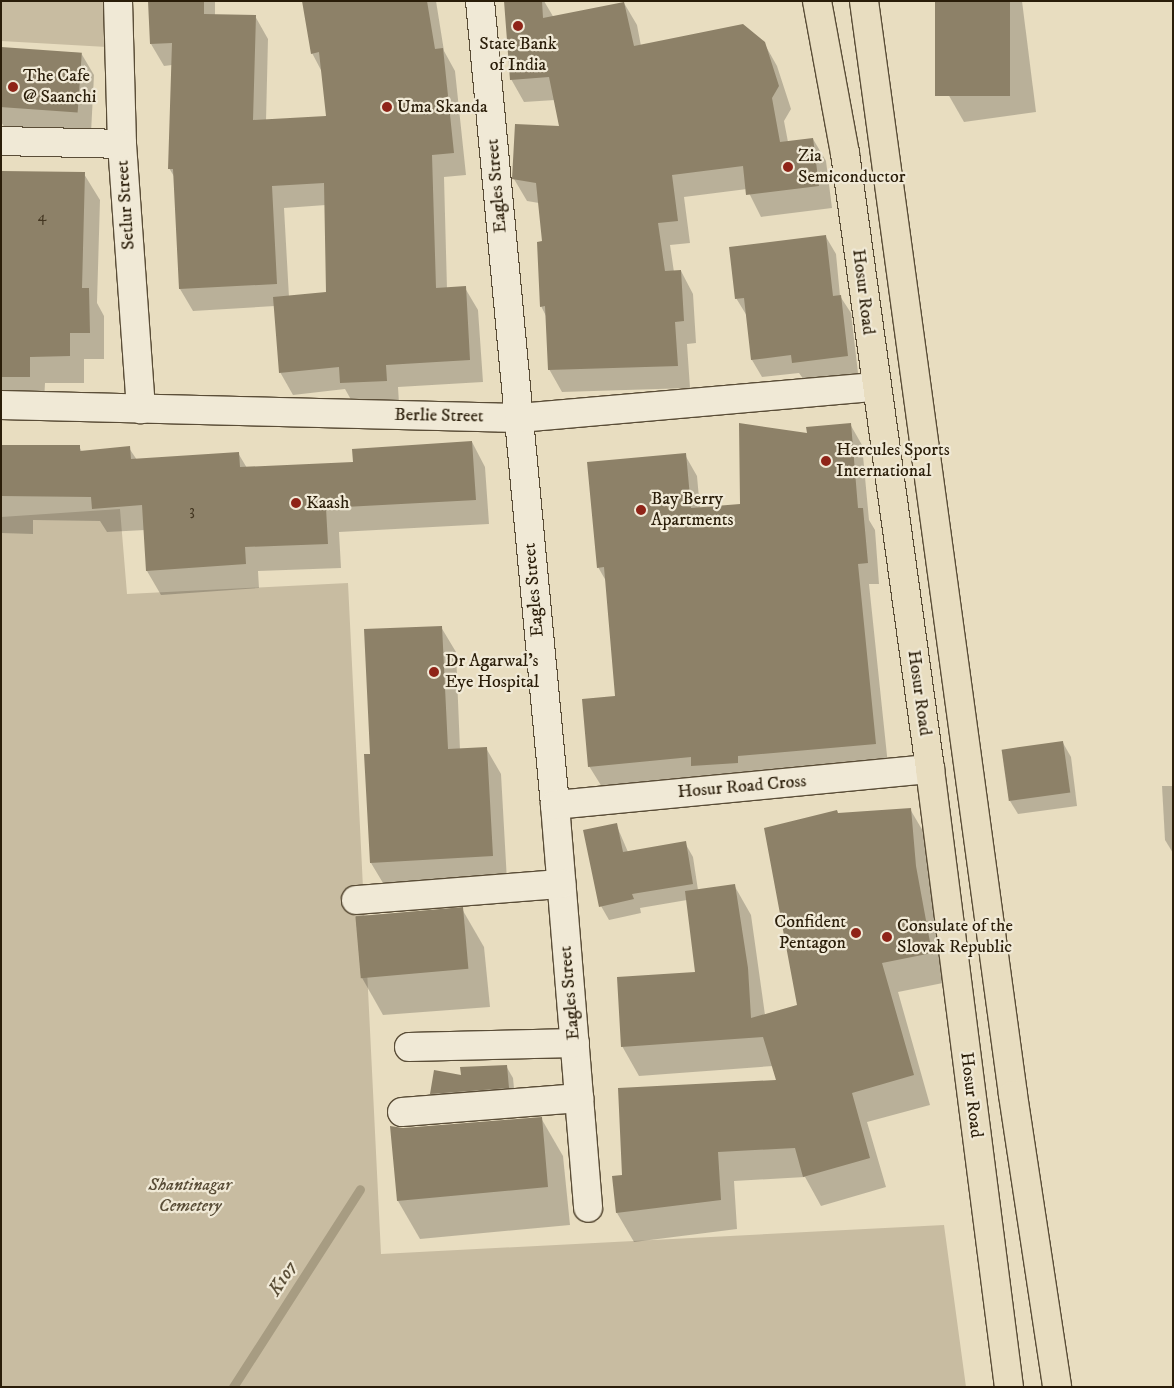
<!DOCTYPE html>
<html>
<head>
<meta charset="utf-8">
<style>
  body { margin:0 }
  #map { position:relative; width:1174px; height:1388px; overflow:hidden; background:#e8ddc0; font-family:"IM FELL DW Pica",serif }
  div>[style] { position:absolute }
  .green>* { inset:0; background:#c8bca1 }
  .shadow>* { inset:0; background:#0003 }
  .stream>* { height:9px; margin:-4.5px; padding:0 4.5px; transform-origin:4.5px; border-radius:4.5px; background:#a79c82 }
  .building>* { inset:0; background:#8d8168; transform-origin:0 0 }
  .roads { filter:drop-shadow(1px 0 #5a4d37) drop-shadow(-1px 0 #5a4d37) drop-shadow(0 1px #5a4d37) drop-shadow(0 -1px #5a4d37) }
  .minor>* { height:28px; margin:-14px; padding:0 14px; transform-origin:14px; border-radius:14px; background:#f0e9d6 }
  .major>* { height:28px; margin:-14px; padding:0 14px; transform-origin:14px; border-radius:14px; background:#e8ddc0 }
  .dots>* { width:14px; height:14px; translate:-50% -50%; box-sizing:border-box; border:2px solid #f0e9d6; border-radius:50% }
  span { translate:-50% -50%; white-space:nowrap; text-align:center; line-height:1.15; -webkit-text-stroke:4.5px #f0e9d6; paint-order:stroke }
  .number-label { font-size:15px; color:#433621 }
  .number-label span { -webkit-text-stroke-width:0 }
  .poi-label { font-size:18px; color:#2a1d09 }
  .left { translate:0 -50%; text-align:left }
  .right { translate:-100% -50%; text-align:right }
  .street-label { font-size:18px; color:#2a1d09 }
  .park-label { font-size:18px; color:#594d37; font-style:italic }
  .water-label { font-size:19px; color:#5c5039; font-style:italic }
  .frame { position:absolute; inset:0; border:2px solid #2a1d09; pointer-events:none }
</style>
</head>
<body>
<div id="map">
  <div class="green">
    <i style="clip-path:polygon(1px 1px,105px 1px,107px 47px,1px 41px)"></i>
    <i style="clip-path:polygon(120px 509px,127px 594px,348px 583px,381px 1254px,944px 1225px,966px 1387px,1px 1387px,1px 517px)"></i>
  </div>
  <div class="shadow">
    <i style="clip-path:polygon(evenodd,149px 1px,215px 1px,215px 16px,255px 16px,268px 39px,266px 121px,327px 117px,322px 72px,312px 53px,303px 1px,436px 1px,444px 51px,455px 71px,466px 175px,444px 177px,447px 289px,465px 288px,478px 310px,483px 382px,398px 387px,399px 403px,354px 405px,345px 389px,293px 395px,280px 372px,275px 306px,193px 311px,180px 289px,175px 178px,169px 168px,172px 65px,164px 66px,151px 44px,149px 1px,326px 205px,327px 293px,289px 297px,284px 208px,326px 205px)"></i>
    <i style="clip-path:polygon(506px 1px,544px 1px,554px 18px,624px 3px,637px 25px,641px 46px,764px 43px,777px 66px,791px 109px,784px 121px,788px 142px,813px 139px,826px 161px,832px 208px,761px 217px,747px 189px,684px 197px,690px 243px,670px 245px,674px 272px,681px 271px,693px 294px,696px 343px,687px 344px,690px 388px,562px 392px,549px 369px,546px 316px,541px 306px,543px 243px,539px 203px,527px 201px,514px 179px,561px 128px,555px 100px,524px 102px,511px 79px)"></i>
    <i style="clip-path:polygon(936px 1px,1022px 1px,1036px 112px,964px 122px,948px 94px)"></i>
    <i style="clip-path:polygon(1px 49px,81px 53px,94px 75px,91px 133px,5px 128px,1px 122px)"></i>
    <i style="clip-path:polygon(1px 172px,84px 174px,100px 200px,97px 303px,104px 316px,104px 359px,84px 359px,84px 383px,45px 383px,44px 403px,1px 402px)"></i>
    <i style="clip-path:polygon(826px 237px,836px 254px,840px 296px,851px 313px,858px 373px,804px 380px,799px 373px,762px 377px,752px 360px,747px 316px,736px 298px)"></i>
    <i style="clip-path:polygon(850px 424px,862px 445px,869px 520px,875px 530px,879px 584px,869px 584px,888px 765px,602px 787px,589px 766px,616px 697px,606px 581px,598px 567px,685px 455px,697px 476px,700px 509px,741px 505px,808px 434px)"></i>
    <i style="clip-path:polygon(472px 442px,485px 467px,489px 524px,339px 532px,341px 568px,258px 571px,259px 588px,161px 595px,147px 571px,145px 530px,107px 532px,100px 521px,33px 520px,33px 534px,1px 533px,1px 446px,79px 446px,82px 452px,129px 448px,137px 460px,238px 453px,247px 468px,354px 463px)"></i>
    <i style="clip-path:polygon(441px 627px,456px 652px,460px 750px,486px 748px,501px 774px,507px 881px,386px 888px,371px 863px)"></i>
    <i style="clip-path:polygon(1063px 743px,1071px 757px,1077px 806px,1018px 814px,1010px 801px)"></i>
    <i style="clip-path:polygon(1162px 786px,1173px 786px,1173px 853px,1165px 840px)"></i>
    <i style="clip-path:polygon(910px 809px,927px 838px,932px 896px,948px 982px,898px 992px,930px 1105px,867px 1122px,886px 1187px,821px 1206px,805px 1177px,734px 1181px,737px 1229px,634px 1242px,617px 1213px,614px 1177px,623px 1176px,777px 1081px,773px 1066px,639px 1076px,622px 1046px,697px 973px,687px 900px,640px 908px,641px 913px,609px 920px,601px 906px,616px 824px,628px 852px,685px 843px,693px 857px,698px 890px,734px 885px,751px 915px,765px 1015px,798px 1006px,838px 815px)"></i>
    <i style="clip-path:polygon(462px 909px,484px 947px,490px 1007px,383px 1015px,361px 976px,356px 916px)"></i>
    <i style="clip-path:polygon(506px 1066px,513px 1078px,515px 1099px,438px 1105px,431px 1094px,463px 1077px)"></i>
    <i style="clip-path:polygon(541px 1118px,563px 1156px,570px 1225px,420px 1239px,398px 1201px,403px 1129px)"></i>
  </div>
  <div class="stream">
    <i style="left:233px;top:1387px;width:235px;rotate:-57.3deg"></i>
  </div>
  <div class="building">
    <i style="clip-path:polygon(148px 1px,204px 1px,204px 14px,256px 15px,253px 120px,326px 116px,319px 52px,311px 54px,302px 1px,427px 1px,435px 49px,443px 48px,454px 153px,432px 155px,436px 288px,466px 286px,470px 360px,386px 365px,387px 381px,340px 383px,339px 367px,279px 373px,273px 297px,326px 292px,324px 183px,272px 186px,277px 284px,179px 289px,173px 169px,168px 169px,172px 43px,150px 44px)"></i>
    <i style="clip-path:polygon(504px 1px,542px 1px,543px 18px,624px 2px,634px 46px,743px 24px,765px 42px,779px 86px,772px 98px,780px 142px,813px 138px,819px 186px,746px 195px,743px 166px,672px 175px,678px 221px,658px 223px,665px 271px,681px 270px,684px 321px,675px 322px,678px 366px,548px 370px,545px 306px,540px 307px,537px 242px,542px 241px,536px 183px,512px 179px,515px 124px,559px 126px,549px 77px,510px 80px)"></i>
    <i style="left:935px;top:1px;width:75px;height:95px"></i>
    <i style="left:1px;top:47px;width:81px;height:60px;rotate:4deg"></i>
    <i style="clip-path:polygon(1px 171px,85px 172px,82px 288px,89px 288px,90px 333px,70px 333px,70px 356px,30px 357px,30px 377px,1px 377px)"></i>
    <i style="clip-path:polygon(826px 235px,833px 296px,841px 295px,848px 356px,792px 363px,791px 355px,751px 360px,744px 298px,735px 299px,729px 247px)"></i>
    <i style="clip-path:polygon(739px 423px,807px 433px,806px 427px,851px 423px,858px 508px,863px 508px,868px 563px,858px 564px,876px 744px,738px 756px,738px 763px,691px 766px,691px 757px,588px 767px,582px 699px,615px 696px,604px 567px,597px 568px,587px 462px,686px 453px,691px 508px,740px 504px)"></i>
    <i style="clip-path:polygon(472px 441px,476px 500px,326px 508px,328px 544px,245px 547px,246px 564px,146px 571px,142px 505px,92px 509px,91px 497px,1px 496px,1px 445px,80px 445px,80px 451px,130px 446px,131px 459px,239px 452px,240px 467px,353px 462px,352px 449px)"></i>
    <i style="clip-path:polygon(442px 626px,448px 749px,487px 747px,493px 856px,370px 863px,364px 754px,370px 754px,364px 629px)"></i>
    <i style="left:1063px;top:741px;width:52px;height:62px;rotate:82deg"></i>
    <i style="clip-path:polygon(911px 808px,916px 866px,932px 953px,882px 963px,914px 1075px,852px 1093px,870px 1158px,803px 1177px,795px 1148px,718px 1152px,721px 1200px,616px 1213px,612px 1176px,622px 1175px,618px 1088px,776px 1080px,763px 1037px,621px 1047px,617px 977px,695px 972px,685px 891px,735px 884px,748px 968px,751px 1018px,797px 1005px,764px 828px,837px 810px,838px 813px)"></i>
    <i style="clip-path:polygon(617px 823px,623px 852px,686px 841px,693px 884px,632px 894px,634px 899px,599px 907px,583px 830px)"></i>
    <i style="left:463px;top:907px;width:62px;height:108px;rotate:85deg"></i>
    <i style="clip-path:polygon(507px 1065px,509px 1088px,430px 1094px,434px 1070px,461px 1075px,460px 1067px)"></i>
    <i style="clip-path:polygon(542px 1117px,548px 1187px,397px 1201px,390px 1126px,403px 1128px)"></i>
  </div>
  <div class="roads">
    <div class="minor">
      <i style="left:118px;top:1px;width:143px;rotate:88.4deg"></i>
      <i style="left:122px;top:144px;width:266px;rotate:85.9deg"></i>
      <i style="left:480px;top:1px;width:807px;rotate:84.67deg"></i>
      <i style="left:555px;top:805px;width:404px;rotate:85.3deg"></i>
      <i style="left:1px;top:141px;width:121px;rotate:1.4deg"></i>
      <i style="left:1px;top:405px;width:518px;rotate:1.44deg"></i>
      <i style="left:519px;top:418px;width:357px;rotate:-5deg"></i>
      <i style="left:555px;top:805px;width:377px;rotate:-5.5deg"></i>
      <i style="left:356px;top:900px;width:206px;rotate:-4.5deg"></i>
      <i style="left:409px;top:1047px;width:166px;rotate:-1.4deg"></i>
      <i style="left:402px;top:1112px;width:178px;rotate:-4.5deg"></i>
    </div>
    <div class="major">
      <i style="left:817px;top:1px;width:155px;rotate:79.6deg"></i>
      <i style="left:845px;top:153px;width:622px;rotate:82.14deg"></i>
      <i style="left:930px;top:769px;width:623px;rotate:82.72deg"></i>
      <i style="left:864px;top:1px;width:1104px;rotate:82.24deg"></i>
      <i style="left:1013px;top:1095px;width:295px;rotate:81.4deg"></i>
    </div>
  </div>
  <div class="dots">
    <i style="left:518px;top:26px;background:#8f2418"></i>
    <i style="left:13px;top:87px;background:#8f2418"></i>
    <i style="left:387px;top:107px;background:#8f2418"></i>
    <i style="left:788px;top:167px;background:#8f2418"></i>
    <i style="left:826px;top:461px;background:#8f2418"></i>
    <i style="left:296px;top:503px;background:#8f2418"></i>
    <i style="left:641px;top:510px;background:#8f2418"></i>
    <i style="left:434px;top:672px;background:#8f2418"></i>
    <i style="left:856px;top:933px;background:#8f2418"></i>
    <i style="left:887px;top:937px;background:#8f2418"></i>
  </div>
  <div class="number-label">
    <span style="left:42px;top:217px">4</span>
    <span style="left:192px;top:511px">3</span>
  </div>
  <div class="poi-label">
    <span style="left:518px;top:55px">State Bank<br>of India</span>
    <span class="left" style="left:23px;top:87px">The Cafe<br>@ Saanchi</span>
    <span class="left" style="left:397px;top:107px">Uma Skanda</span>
    <span class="left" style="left:798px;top:167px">Zia<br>Semiconductor</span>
    <span class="left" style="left:836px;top:461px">Hercules Sports<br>International</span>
    <span class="left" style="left:651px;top:510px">Bay Berry<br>Apartments</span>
    <span class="left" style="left:306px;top:503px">Kaash</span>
    <span class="left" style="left:445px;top:672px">Dr Agarwal's<br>Eye Hospital</span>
    <span class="right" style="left:846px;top:933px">Confident<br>Pentagon</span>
    <span class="left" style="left:897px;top:937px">Consulate of the<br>Slovak Republic</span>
  </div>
  <div class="street-label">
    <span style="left:497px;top:186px;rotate:-95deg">Eagles Street</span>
    <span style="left:126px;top:205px;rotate:-94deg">Setlur Street</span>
    <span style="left:863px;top:292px;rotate:83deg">Hosur Road</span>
    <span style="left:439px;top:416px;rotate:1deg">Berlie Street</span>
    <span style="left:534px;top:590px;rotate:-95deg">Eagles Street</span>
    <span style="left:919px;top:693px;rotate:82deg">Hosur Road</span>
    <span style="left:742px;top:787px;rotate:-5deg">Hosur Road Cross</span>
    <span style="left:570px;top:993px;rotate:-95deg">Eagles Street</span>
    <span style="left:971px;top:1095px;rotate:83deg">Hosur Road</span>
  </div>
  <div class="park-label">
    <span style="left:190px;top:1196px">Shantinagar<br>Cemetery</span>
  </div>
  <div class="water-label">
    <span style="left:283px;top:1279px;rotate:-57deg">K107</span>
  </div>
  <div class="frame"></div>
</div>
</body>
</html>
